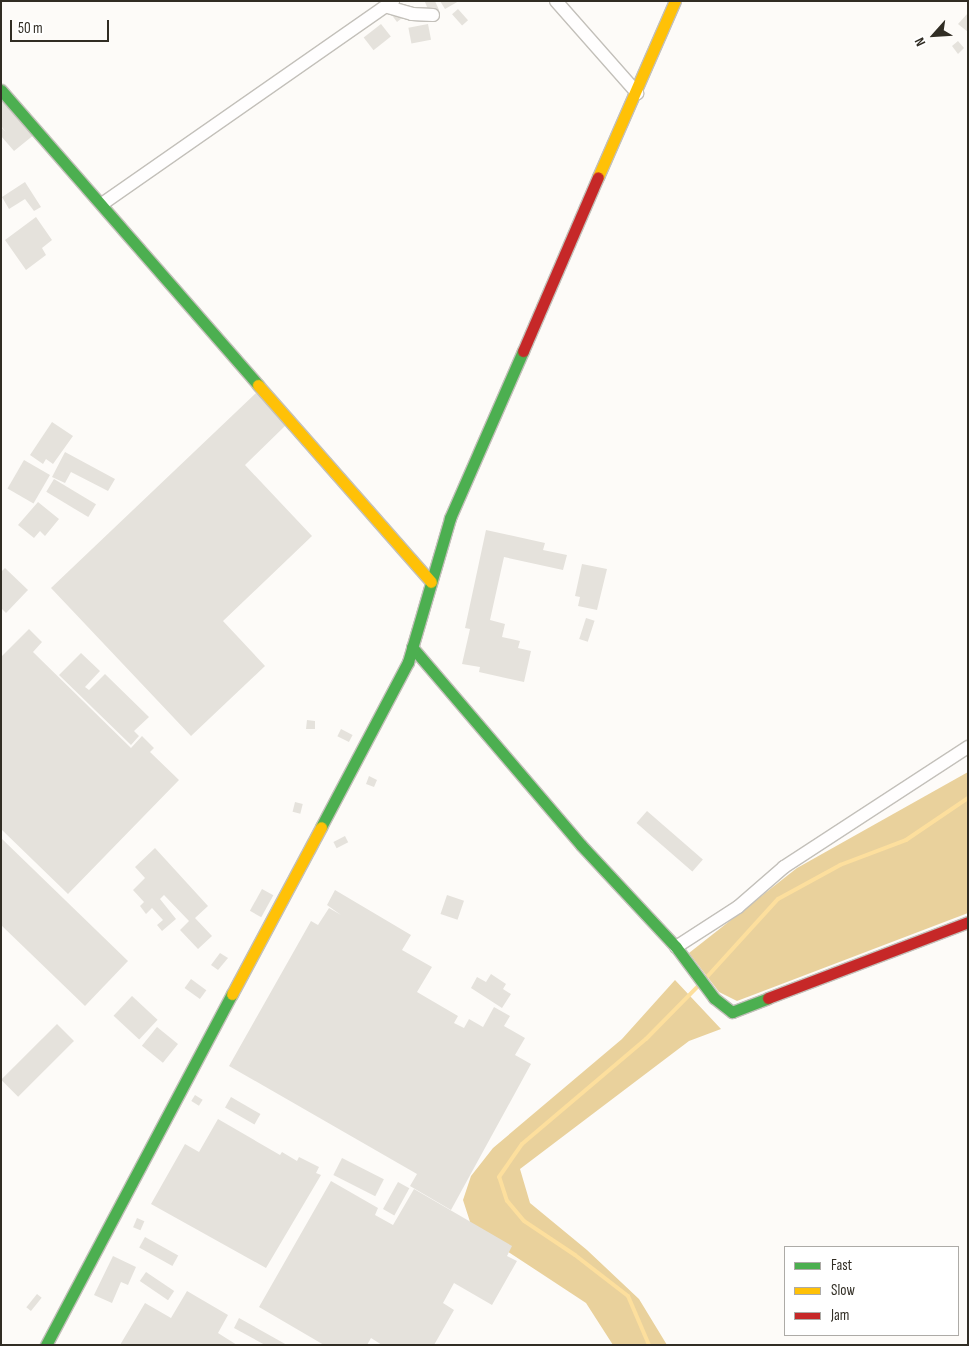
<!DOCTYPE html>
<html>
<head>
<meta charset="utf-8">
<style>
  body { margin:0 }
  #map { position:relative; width:969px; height:1346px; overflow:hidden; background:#fdfbf8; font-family:"Sofia Sans Condensed",sans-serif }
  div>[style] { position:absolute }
  .forest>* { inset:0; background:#e9d19c }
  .stream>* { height:4px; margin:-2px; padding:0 2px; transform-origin:2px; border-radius:2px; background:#fddf9d }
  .building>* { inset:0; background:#e5e2dc; transform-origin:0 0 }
  .roads { filter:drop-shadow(1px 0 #c3c0ba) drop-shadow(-1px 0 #c3c0ba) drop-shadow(0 1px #c3c0ba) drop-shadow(0 -1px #c3c0ba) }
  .street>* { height:12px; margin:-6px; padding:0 6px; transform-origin:6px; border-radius:6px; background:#fffefe }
  .fast>* { height:11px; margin:-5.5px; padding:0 5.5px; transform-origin:5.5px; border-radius:5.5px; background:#4caf50 }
  .slow>* { height:11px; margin:-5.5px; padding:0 5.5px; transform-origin:5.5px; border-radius:5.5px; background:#ffc107 }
  .jam>* { height:11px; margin:-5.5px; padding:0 5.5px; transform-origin:5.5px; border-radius:5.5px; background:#c62828 }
  span { translate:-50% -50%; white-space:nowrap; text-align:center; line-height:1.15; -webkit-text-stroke:4.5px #fff; paint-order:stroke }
  .frame { position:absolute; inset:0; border:2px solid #312d24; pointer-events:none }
  .legend { position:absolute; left:784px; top:1246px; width:175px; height:90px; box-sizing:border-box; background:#fff; border:1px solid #adaba7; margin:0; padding:6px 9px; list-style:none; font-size:15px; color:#312d24 }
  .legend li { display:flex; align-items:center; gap:10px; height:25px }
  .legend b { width:25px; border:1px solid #adaba7 }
  .north { position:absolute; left:909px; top:10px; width:50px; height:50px; -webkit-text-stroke:4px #fff; paint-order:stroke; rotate:244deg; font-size:14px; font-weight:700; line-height:20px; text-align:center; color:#312d24 }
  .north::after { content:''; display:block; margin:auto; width:18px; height:22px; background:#312d24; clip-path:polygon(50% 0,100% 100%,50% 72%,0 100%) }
  .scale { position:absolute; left:10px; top:20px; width:99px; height:22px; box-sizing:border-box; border:2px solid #312d24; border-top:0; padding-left:6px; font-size:15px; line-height:18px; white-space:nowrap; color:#312d24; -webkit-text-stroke:4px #fff; paint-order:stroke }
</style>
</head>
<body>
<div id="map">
  <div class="forest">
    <i style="clip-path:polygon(968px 772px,968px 913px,737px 1001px,719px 992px,689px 953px,797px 868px)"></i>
    <i style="clip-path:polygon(675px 980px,721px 1029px,689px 1041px,520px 1169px,530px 1203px,587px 1250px,639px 1299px,667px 1345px,613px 1345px,586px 1303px,472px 1228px,463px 1200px,471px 1176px,493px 1148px,622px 1039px)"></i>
  </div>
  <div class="stream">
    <i style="left:706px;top:978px;width:107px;rotate:-47.7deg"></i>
    <i style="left:778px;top:899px;width:71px;rotate:-28.7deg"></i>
    <i style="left:840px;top:865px;width:71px;rotate:-20.7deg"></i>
    <i style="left:906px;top:840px;width:75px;rotate:-34.1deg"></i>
    <i style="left:649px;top:1345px;width:53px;rotate:-113.2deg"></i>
    <i style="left:628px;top:1296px;width:67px;rotate:-142.3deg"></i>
    <i style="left:575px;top:1255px;width:61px;rotate:-146.3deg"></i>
    <i style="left:524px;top:1221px;width:26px;rotate:-130deg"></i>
    <i style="left:507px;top:1201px;width:25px;rotate:-108deg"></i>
    <i style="left:499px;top:1177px;width:40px;rotate:-55.1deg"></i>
    <i style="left:522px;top:1144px;width:162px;rotate:-40.3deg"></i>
    <i style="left:646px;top:1039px;width:76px;rotate:-45.5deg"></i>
  </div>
  <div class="building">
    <i style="clip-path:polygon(435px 1px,439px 10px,430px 14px,425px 2px)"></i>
    <i style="clip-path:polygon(440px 1px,459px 1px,445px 9px)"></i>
    <i style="left:458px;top:9px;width:15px;height:8px;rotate:48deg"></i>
    <i style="clip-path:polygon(396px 11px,402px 18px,397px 22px,391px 14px)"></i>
    <i style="clip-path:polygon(968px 13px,968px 32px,958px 24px)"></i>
    <i style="left:381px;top:24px;width:16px;height:22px;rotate:52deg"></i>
    <i style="left:428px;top:24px;width:16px;height:20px;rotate:79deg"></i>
    <i style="clip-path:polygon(958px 41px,964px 48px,958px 54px,952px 46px)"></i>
    <i style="clip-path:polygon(1px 93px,35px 134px,14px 151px,1px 136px,1px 127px,6px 132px,1px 126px)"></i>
    <i style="clip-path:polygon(25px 182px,41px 207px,34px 211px,25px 199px,9px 209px,2px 197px)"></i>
    <i style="clip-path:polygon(36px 217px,52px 240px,42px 248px,46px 255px,26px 270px,5px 240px)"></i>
    <i style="clip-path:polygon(256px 393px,286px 425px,245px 465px,312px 536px,223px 621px,265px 666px,191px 736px,51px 588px)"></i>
    <i style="clip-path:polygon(52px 422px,73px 436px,53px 464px,46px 459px,43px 464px,30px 455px)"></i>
    <i style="clip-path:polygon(65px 452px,115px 479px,108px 491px,71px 472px,65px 483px,52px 477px)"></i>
    <i style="left:24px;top:460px;width:30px;height:33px;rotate:30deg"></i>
    <i style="left:54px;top:479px;width:49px;height:15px;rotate:31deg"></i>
    <i style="clip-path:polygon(38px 502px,59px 519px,45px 536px,40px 531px,34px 538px,18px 525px)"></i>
    <i style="clip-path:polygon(486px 530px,545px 543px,543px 550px,567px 555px,563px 570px,504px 557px,490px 620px,505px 624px,502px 637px,520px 641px,518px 648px,531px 651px,524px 682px,479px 672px,480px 667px,462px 664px,470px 629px,465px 628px)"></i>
    <i style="clip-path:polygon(582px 564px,607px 569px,597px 610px,578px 606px,580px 597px,575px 596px)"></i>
    <i style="clip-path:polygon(5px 568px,28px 590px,6px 613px,1px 608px,1px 572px)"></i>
    <i style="left:586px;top:618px;width:9px;height:22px;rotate:18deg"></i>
    <i style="clip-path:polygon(29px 629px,42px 642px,33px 652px,131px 748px,142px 736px,154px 748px,150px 752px,179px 780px,68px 894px,1px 829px,1px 657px)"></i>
    <i style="clip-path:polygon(81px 653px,100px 671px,85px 687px,89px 690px,105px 674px,149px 717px,134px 731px,139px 736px,131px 745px,59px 675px)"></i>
    <i style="clip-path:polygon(307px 720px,315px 721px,315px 729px,306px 729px)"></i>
    <i style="left:341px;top:729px;width:13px;height:8px;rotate:27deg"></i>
    <i style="clip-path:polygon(369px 776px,377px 780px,374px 787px,366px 784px)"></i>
    <i style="left:295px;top:802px;width:8px;height:10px;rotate:14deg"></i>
    <i style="left:647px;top:811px;width:74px;height:16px;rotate:41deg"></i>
    <i style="left:345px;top:836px;width:7px;height:13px;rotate:63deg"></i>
    <i style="clip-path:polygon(1px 838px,128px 961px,85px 1006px,1px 925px)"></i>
    <i style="clip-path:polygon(155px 848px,208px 906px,195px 918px,212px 936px,198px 949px,180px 930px,189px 921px,164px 895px,160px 899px,176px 919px,162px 931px,157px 925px,163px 920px,152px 908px,146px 914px,140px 906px,144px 902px,133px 890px,145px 878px,135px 867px)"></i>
    <i style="left:262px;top:889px;width:13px;height:25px;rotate:29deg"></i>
    <i style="clip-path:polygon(335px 890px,411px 935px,402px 950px,432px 967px,417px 992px,458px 1016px,454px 1023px,464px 1028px,469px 1019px,483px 1027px,494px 1007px,510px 1016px,504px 1026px,525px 1038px,515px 1055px,531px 1064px,451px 1210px,410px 1186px,417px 1174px,229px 1066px,311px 921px,318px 925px,329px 908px,341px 915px,327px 905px)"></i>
    <i style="left:447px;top:895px;width:18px;height:20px;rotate:19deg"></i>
    <i style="clip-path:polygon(220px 953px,228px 958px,218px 970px,211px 965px)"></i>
    <i style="clip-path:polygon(491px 974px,506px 984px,503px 989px,511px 994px,502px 1008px,471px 988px,477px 977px,486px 982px)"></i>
    <i style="left:191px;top:979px;width:19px;height:11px;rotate:36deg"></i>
    <i style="left:132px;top:996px;width:35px;height:27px;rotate:43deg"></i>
    <i style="left:57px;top:1024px;width:24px;height:79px;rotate:45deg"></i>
    <i style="left:157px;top:1027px;width:27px;height:24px;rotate:39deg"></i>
    <i style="left:195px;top:1095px;width:9px;height:7px;rotate:32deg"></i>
    <i style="left:231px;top:1097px;width:34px;height:12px;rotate:30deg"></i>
    <i style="clip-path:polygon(218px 1119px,280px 1155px,282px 1152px,297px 1161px,299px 1157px,319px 1167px,316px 1173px,321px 1175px,266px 1268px,151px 1204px,185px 1144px,199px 1152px)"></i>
    <i style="left:342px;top:1158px;width:47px;height:19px;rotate:27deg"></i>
    <i style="clip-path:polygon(331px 1181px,378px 1208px,375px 1215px,393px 1225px,414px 1189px,512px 1246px,507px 1256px,517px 1261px,492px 1305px,454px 1283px,443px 1303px,454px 1310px,434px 1345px,382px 1345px,371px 1338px,367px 1345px,324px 1345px,259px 1307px)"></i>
    <i style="left:398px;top:1182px;width:13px;height:31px;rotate:29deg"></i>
    <i style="left:137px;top:1218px;width:8px;height:10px;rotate:23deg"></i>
    <i style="left:145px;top:1237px;width:38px;height:12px;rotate:29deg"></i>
    <i style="clip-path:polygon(113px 1256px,136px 1267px,128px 1285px,121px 1282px,112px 1303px,94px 1295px)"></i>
    <i style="left:146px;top:1272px;width:34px;height:11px;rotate:34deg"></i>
    <i style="clip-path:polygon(187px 1291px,228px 1315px,218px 1333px,237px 1345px,120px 1345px,145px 1303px,171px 1318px)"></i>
    <i style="left:37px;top:1294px;width:6px;height:17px;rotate:39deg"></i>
    <i style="clip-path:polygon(239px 1318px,287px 1345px,265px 1345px,234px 1328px)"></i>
  </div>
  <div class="roads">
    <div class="street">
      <i style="left:556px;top:1px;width:123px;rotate:48.6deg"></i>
      <i style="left:388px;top:7px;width:25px;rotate:16deg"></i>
      <i style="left:412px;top:14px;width:21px;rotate:3deg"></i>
      <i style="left:102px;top:204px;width:355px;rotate:-34.9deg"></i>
      <i style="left:676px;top:947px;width:74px;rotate:-32.8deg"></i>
      <i style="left:738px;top:907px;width:61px;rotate:-41deg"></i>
      <i style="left:784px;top:867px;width:220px;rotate:-33.1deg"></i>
    </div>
    <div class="fast">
      <i style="left:1px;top:90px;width:391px;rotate:48.9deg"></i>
      <i style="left:412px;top:647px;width:260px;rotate:49.5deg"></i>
      <i style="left:581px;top:845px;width:139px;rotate:47deg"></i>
      <i style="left:676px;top:947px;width:64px;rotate:53.3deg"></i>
      <i style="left:714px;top:998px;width:23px;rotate:38deg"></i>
      <i style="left:732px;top:1012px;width:39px;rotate:-21deg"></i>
      <i style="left:321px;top:827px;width:187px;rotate:-62.2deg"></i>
      <i style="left:408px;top:662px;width:150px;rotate:-73.7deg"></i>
      <i style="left:450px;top:518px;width:182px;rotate:-66.4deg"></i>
      <i style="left:46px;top:1345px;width:397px;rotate:-62.1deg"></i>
    </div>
    <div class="slow">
      <i style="left:598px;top:177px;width:192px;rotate:-66.4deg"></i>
      <i style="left:258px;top:385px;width:262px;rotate:48.7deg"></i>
      <i style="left:232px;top:994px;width:189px;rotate:-61.9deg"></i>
    </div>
    <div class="jam">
      <i style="left:523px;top:351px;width:189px;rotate:-66.7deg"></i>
      <i style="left:768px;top:998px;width:214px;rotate:-20.8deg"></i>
    </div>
  </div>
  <div class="frame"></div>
  <ul class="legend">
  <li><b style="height:6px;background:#4caf50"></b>Fast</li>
  <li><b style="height:6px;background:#ffc107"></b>Slow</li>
  <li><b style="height:6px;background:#c62828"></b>Jam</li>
  </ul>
  <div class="north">N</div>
  <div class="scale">50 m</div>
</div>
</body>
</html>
